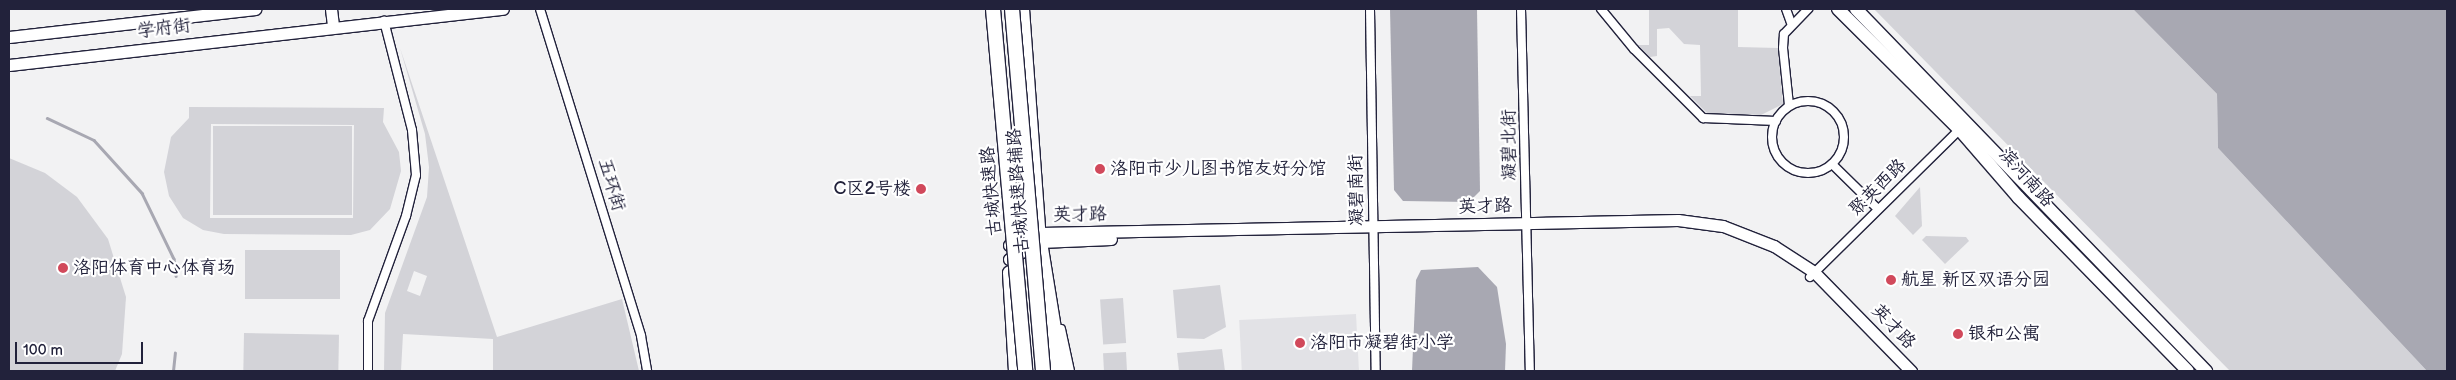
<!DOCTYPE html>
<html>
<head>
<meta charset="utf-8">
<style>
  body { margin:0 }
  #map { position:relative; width:2456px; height:380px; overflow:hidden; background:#f2f2f3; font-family:"Balsamiq Sans","LXGW WenKai TC",sans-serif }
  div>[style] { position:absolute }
  .built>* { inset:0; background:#e2e2e6; transform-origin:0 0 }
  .green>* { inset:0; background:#d3d3d8; transform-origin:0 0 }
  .water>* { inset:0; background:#a8a8b2 }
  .stream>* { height:2.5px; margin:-1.25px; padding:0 1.25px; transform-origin:1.25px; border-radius:1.25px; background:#a8a8b2 }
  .roads { filter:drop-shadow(1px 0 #22223b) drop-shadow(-1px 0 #22223b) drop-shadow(0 1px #22223b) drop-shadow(0 -1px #22223b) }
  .street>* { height:8px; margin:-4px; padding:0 4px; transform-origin:4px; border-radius:4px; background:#fff }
  .street>.ring { margin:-4px; padding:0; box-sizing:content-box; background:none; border:8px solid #fff; border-radius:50% }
  .secondary>* { height:11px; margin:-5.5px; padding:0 5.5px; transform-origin:5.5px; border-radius:5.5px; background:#fff }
  .primary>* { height:12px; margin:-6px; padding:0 6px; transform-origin:6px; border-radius:6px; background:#fff }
  .highway>* { height:14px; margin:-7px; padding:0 7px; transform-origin:7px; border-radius:7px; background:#fff }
  .bridges { filter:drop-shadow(1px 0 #22223b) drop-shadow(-1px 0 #22223b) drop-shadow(0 1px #22223b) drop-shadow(0 -1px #22223b) }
  .highway-bridge>* { height:14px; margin:-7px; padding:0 7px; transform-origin:7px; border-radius:7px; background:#fff }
  .dots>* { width:14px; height:14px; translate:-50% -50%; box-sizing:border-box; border:2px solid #fff; border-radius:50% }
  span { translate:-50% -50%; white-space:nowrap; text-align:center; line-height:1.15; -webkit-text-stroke:4.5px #fff; paint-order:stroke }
  .street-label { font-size:18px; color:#22223b }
  .poi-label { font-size:18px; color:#22223b }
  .left { translate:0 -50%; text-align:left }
  .right { translate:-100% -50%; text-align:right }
  .frame { position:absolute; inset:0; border:10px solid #22223b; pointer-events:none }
  .scale { position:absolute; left:15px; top:342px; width:128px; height:22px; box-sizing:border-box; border:2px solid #22223b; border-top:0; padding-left:6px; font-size:15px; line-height:18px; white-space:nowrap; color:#22223b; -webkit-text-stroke:4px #fff; paint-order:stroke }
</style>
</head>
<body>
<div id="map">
  <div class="built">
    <i style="left:1356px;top:314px;width:57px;height:117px;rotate:87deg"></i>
  </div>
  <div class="green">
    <i style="clip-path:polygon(1649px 9px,1738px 9px,1738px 47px,1778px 48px,1783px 104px,1761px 115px,1707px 113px,1690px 96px,1701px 96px,1700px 45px,1684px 44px,1669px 28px,1657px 29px,1657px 56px,1650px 57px,1638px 45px,1649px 45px)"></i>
    <i style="clip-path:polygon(1874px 9px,2133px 9px,2217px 94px,2218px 148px,2427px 371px,2230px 371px)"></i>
    <i style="clip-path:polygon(evenodd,400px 48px,497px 337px,622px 299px,639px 371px,493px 371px,493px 339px,403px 334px,401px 371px,384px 371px,385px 313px,427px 197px,429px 167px,425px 134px,400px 48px,414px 271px,427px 276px,420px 296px,407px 291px,414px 271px)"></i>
    <i style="clip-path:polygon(evenodd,189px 107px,384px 108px,383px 122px,399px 152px,401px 171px,390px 209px,370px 230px,351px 235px,224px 234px,203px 230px,183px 218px,169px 196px,164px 172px,171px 137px,189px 118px,189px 107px,211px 124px,354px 125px,353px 218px,210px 218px,211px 124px)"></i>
    <i style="left:213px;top:126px;width:139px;height:89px"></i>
    <i style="clip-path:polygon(9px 158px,45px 173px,77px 197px,108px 239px,126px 297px,122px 354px,115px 371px,9px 371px)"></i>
    <i style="clip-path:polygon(1920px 187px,1922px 226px,1913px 235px,1895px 216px)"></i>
    <i style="clip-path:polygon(1926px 236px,1966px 237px,1969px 241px,1945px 264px,1922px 240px)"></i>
    <i style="left:245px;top:250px;width:95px;height:49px"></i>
    <i style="clip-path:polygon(1220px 285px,1226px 327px,1204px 339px,1177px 338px,1173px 290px)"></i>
    <i style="left:1123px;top:298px;width:45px;height:23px;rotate:86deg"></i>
    <i style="left:244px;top:333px;width:95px;height:38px;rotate:1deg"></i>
    <i style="clip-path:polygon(1222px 349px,1225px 371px,1179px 371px,1177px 353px)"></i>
    <i style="left:1126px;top:352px;width:19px;height:23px;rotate:87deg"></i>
  </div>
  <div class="water">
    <i style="clip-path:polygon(1390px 9px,1477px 9px,1480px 191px,1469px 202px,1403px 201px,1394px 190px)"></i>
    <i style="clip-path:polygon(2133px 9px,2447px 9px,2447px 371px,2427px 371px,2218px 148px,2217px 94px)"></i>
    <i style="clip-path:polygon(1478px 267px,1497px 287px,1506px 344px,1505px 371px,1412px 371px,1416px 280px,1421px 270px)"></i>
  </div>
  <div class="stream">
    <i style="left:47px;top:118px;width:52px;rotate:25.1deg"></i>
    <i style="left:94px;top:140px;width:72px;rotate:47.8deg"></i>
    <i style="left:142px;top:193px;width:73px;rotate:64.1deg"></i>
    <i style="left:174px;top:259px;width:17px;rotate:83deg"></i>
    <i style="left:173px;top:371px;width:18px;rotate:-84deg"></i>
  </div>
  <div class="roads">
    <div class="street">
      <i style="left:540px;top:9px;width:342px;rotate:72.8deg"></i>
      <i style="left:641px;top:336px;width:36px;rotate:80deg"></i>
      <i style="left:1370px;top:9px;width:362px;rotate:89.1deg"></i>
      <i style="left:1521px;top:9px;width:362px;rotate:88.6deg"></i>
      <i style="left:1601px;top:9px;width:52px;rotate:50.5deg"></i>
      <i style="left:1634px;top:49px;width:98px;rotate:45deg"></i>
      <i style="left:1703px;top:118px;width:73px;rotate:2.4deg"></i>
      <i style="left:1786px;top:9px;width:15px;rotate:70deg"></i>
      <i class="ring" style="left:1772px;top:101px;width:64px;height:64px"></i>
      <i style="left:1789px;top:105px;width:57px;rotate:-96deg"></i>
      <i style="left:1783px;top:48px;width:14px;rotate:-86deg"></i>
      <i style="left:1784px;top:34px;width:35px;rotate:-46deg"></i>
      <i style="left:1832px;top:164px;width:64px;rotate:44.4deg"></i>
      <i style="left:1810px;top:277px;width:212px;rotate:-44.6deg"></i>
      <i style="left:1061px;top:329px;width:43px;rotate:77.9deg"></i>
      <i style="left:368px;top:371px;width:50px;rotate:-90deg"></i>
      <i style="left:368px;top:321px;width:112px;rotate:-70.1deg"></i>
      <i style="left:406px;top:216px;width:42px;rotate:-76.3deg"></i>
      <i style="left:416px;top:175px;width:45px;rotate:-95.1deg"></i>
      <i style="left:412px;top:130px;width:113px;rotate:-104.4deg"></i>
    </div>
    <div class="secondary">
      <i style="left:331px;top:9px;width:17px;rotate:83deg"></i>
      <i style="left:9px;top:37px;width:248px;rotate:-6.5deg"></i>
      <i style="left:9px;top:65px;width:497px;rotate:-6.5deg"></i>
      <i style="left:1009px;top:245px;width:33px;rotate:-21deg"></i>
      <i style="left:1040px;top:233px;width:638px;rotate:-1.17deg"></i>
      <i style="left:1678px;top:220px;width:45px;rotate:7.6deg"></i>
      <i style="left:1723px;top:226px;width:55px;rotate:21.4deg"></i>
      <i style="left:1774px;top:246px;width:48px;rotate:33deg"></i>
      <i style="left:1814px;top:272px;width:139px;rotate:45.6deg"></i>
      <i style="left:1009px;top:259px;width:35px;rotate:-29deg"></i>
      <i style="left:1040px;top:242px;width:71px;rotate:-2.4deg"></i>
    </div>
    <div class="primary">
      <i style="left:1023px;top:9px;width:244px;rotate:85.8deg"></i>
      <i style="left:1838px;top:9px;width:172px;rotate:44.8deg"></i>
      <i style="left:1960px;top:130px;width:89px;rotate:49.1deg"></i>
      <i style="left:2018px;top:197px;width:243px;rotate:45.7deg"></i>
      <i style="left:1856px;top:9px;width:504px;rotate:45.97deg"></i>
      <i style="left:1048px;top:324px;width:47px;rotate:85.1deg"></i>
    </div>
    <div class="highway">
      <i style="left:1040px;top:242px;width:131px;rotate:80.8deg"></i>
      <i style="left:1010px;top:273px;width:98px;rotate:86.5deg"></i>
    </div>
  </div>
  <div class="bridges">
    <div class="highway-bridge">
      <i style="left:993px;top:9px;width:363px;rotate:84.9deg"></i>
      <i style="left:1012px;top:9px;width:363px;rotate:85.1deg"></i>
    </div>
  </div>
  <div class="dots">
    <i style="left:1100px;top:169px;background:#d1495b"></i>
    <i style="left:921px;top:189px;background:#d1495b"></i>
    <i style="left:63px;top:268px;background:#d1495b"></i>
    <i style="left:1891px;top:280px;background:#d1495b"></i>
    <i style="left:1958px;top:334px;background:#d1495b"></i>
    <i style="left:1300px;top:343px;background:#d1495b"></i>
  </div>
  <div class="street-label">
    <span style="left:164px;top:29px;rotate:-7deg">学府街</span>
    <span style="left:1510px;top:145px;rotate:-91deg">凝碧北街</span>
    <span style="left:2026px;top:178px;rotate:48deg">滨河南路</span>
    <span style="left:611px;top:185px;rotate:73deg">五环街</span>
    <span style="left:1878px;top:188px;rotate:-45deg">聚英西路</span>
    <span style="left:1357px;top:190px;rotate:-91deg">凝碧南街</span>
    <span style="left:992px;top:191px;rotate:-95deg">古城快速路</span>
    <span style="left:1019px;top:191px;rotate:-94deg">古城快速路辅路</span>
    <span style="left:1485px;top:207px;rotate:-2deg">英才路</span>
    <span style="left:1080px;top:215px;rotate:-1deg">英才路</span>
    <span style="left:1893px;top:327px;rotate:46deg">英才路</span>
  </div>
  <div class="poi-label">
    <span class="left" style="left:1110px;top:169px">洛阳市少儿图书馆友好分馆</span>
    <span class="right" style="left:911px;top:189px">C区2号楼</span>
    <span class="left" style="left:73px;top:268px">洛阳体育中心体育场</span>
    <span class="left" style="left:1901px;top:280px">航星 新区双语分园</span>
    <span class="left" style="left:1968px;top:334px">银和公寓</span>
    <span class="left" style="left:1310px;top:343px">洛阳市凝碧街小学</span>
  </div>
  <div class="frame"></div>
  <div class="scale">100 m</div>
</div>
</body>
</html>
